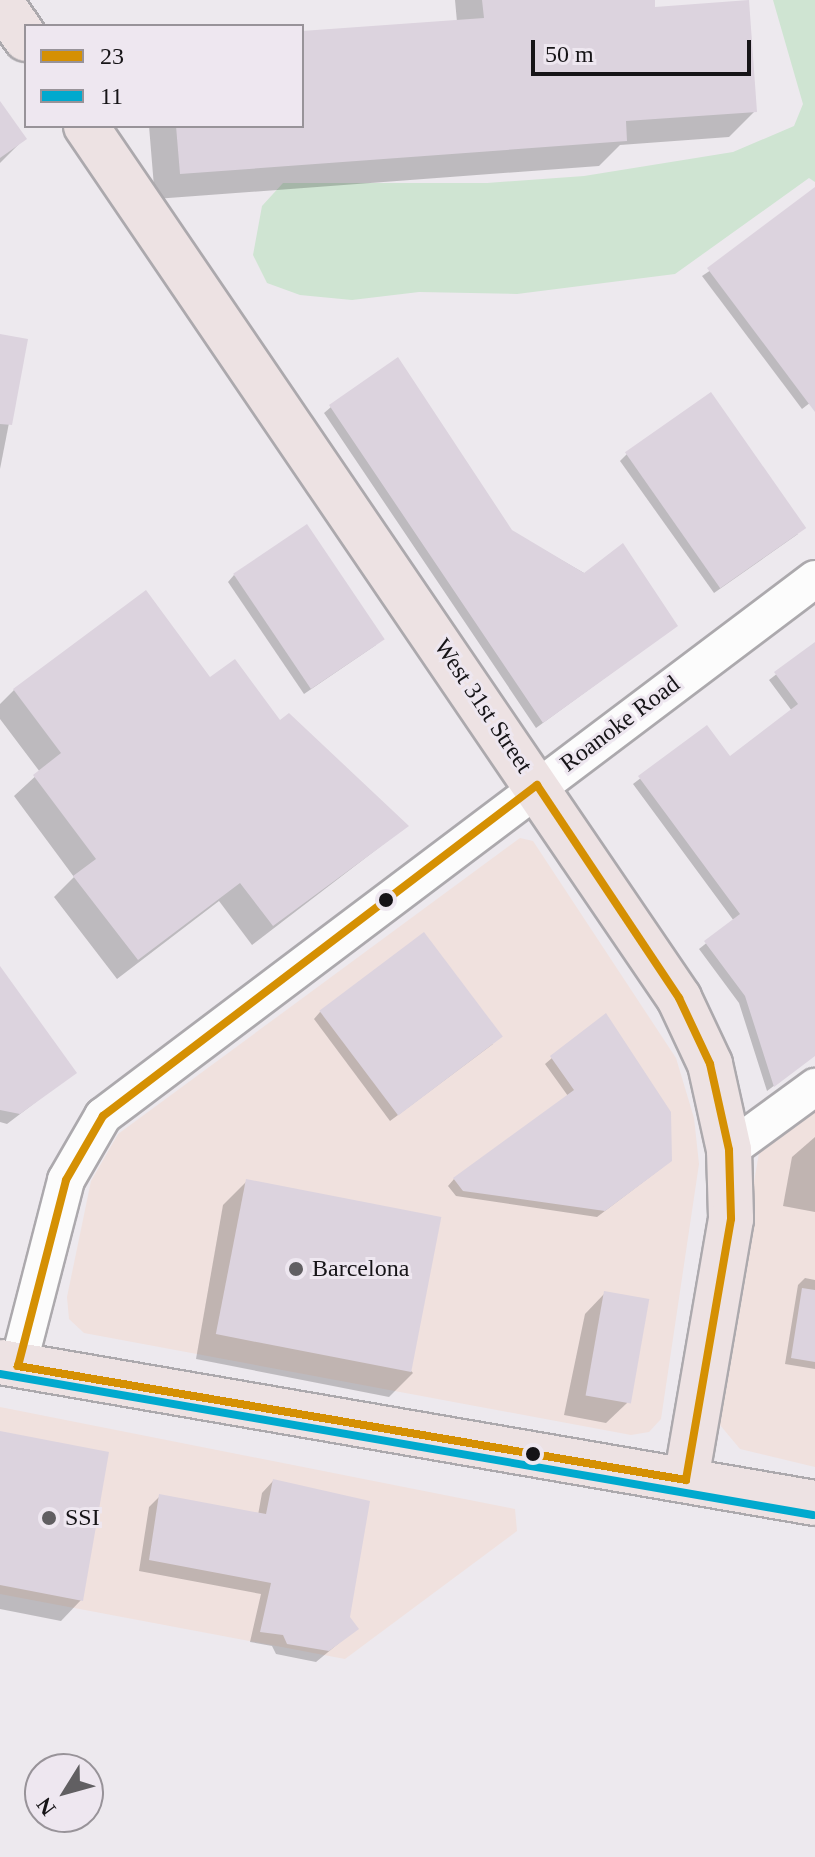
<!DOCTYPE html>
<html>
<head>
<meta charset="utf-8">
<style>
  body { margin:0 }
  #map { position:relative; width:815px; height:1857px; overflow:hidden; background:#ede9ee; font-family:"Times New Roman",serif }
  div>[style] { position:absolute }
  .commercial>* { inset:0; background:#f0e1de }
  .green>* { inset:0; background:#cfe4d2 }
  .shadow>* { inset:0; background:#0003 }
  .building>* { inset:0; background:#dcd3de; transform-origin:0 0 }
  .roads { filter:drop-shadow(2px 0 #aca9ad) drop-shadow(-2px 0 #aca9ad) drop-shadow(0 2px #aca9ad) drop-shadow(0 -2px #aca9ad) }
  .minor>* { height:36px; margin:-18px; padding:0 18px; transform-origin:18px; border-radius:18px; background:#fcfcfc }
  .major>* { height:44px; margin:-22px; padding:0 22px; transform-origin:22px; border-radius:22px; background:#ede2e3 }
  .bus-1>* { height:8px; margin:-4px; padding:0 4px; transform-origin:4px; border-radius:4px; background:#d59003 }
  .bus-2>* { height:8px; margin:-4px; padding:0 4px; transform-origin:4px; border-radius:4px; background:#00a9ce }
  .dots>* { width:22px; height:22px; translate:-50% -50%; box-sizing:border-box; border:4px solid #eee7f0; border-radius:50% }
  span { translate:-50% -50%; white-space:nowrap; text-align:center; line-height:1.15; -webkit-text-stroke:6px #eee7f0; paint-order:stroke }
  .street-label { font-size:24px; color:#161417 }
  .poi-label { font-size:24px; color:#161417 }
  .left { translate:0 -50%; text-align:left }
  .legend { position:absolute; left:24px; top:24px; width:280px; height:104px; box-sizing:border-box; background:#eee7f0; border:2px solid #989399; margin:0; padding:10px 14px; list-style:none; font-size:24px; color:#161417 }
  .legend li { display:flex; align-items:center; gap:16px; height:40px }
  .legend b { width:40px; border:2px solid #989399 }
  .north { position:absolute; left:24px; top:1753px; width:80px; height:80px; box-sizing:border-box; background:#eee7f0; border:2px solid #989399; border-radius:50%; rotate:233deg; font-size:22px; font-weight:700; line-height:32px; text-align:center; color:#161417 }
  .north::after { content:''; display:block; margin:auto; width:28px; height:36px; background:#615f62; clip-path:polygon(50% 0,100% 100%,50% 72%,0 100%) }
  .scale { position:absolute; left:531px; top:40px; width:220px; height:36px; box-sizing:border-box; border:4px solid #161417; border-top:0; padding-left:10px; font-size:24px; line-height:28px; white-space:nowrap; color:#161417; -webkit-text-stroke:6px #eee7f0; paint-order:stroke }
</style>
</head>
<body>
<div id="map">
  <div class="commercial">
    <i style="clip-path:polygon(520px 838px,533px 841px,676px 1058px,694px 1118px,699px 1164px,661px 1419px,649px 1432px,631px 1435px,84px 1333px,69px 1319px,67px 1297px,91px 1181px,118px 1134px)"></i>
    <i style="clip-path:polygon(815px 1109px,815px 1467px,740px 1449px,720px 1425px,716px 1400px,759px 1153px)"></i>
    <i style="clip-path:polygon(0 1407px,515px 1509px,517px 1531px,345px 1659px,0 1594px)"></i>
  </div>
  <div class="green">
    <i style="clip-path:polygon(773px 0,815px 0,815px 182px,809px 178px,675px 274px,517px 294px,419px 292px,352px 300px,300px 295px,267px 283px,253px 255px,262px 206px,283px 183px,487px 183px,584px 176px,733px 152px,794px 126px,803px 104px)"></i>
  </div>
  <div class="shadow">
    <i style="clip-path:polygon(455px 0,653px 0,653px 9px,755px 111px,729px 137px,620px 145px,599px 166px,155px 199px,149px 126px,302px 126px,302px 33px,457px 22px)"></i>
    <i style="clip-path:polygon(0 104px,24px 139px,0 163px)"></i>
    <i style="clip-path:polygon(815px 201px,815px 399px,802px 409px,702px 276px)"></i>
    <i style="clip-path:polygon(0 336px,25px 341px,0 469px)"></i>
    <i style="clip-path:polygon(331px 407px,511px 531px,676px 626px,536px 728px,324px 413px)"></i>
    <i style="clip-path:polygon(627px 454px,798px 534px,714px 593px,620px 461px)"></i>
    <i style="clip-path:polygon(234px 575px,376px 645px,304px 694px,228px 582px)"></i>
    <i style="clip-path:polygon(815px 644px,815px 1055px,767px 1091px,739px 1003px,699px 949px,734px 921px,633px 784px,706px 728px,729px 758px,792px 711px,769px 680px)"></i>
    <i style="clip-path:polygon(210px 680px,279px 723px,407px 826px,252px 945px,219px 901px,117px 979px,54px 897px,74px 877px,14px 796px,40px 772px,0 719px,0 704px,14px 690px)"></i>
    <i style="clip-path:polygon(0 969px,74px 1073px,7px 1124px,0 1122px)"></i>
    <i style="clip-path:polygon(320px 1012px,493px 1044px,390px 1121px,314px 1019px)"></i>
    <i style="clip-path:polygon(552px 1058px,663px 1167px,597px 1217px,456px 1196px,448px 1186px,454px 1179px,568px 1096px,545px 1064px)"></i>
    <i style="clip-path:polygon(815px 1137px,815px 1212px,783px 1206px,792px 1157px)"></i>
    <i style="clip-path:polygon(247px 1181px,413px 1373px,389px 1397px,196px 1359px,223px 1205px)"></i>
    <i style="clip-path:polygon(805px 1278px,815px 1280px,815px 1369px,785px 1364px,798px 1285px)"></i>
    <i style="clip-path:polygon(605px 1293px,627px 1403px,606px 1423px,564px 1415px,585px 1314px)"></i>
    <i style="clip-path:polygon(0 1433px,81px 1600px,61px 1621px,0 1609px)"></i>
    <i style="clip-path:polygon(273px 1481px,356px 1629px,316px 1662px,276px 1654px,272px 1646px,250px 1642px,261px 1594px,139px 1571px,149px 1507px,160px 1496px,258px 1515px,262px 1493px)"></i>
  </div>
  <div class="building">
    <i style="clip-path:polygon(482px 0,655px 0,655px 7px,749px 0,757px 112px,626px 121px,627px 141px,180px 174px,176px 126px,302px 126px,302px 31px,484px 18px)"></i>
    <i style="clip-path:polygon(0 101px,27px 139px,0 158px)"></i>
    <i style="clip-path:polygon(815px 187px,815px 412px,707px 268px)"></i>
    <i style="clip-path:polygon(0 334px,28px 339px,12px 425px,0 424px)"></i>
    <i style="clip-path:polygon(398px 357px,512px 530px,584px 573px,623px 543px,678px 626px,543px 723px,329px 405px)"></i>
    <i style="left:711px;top:392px;width:166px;height:105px;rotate:55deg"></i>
    <i style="left:307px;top:524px;width:139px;height:89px;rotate:56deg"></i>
    <i style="clip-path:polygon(146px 590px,210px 677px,235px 659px,280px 720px,289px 713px,409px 826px,273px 926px,240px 883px,138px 960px,73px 876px,96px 859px,33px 775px,61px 753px,13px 689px)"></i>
    <i style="clip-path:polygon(815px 642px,815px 1056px,774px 1087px,745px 996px,704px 941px,740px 914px,638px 776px,707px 725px,730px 756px,798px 704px,774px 672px)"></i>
    <i style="left:424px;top:932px;width:131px;height:131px;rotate:53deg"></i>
    <i style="clip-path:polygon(0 966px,77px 1073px,20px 1114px,0 1110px)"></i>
    <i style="clip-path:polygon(606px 1013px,671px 1112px,672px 1161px,605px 1211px,463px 1191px,453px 1178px,574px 1090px,550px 1056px)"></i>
    <i style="left:246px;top:1179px;width:199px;height:158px;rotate:11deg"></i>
    <i style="clip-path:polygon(802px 1288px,815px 1290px,815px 1362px,791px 1358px)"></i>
    <i style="left:604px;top:1291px;width:46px;height:106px;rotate:10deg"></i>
    <i style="clip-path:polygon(0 1431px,109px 1452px,83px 1601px,0 1585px)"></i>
    <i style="clip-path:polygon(273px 1479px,370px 1501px,350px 1617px,359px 1629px,329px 1651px,287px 1644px,283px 1635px,260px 1632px,271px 1583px,149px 1560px,159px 1494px,266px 1514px)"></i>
  </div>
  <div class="roads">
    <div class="minor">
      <i style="left:729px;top:1150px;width:107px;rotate:-36.2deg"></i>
      <i style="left:18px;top:1366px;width:192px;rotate:-75.5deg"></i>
      <i style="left:66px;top:1180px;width:74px;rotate:-60deg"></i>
      <i style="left:103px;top:1116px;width:892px;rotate:-37.02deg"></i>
    </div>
    <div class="major">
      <i style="left:0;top:1px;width:46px;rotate:55.6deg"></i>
      <i style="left:86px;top:126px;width:1055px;rotate:55.78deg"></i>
      <i style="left:679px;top:998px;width:73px;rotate:64.8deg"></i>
      <i style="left:710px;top:1064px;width:88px;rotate:77.5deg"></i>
      <i style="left:729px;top:1150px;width:69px;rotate:88.3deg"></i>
      <i style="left:731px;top:1219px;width:265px;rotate:99.8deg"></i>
      <i style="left:0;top:1362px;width:827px;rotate:9.82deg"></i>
    </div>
  </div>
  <div class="bus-1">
    <i style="left:537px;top:785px;width:256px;rotate:56.3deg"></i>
    <i style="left:679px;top:998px;width:73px;rotate:64.8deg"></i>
    <i style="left:710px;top:1064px;width:88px;rotate:77.5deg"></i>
    <i style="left:729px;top:1150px;width:69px;rotate:88.3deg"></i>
    <i style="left:731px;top:1219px;width:265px;rotate:99.8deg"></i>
    <i style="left:686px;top:1480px;width:678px;rotate:-170.32deg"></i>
    <i style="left:18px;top:1366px;width:192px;rotate:-75.5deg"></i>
    <i style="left:66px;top:1180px;width:74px;rotate:-60deg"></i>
    <i style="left:103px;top:1116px;width:546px;rotate:-37.33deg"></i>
  </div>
  <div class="bus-2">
    <i style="left:0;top:1374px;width:825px;rotate:9.84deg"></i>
  </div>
  <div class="dots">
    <i style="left:386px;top:900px;background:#161417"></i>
    <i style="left:296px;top:1269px;background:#615f62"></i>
    <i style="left:533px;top:1454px;background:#161417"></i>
    <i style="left:49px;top:1518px;background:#615f62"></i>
  </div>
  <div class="street-label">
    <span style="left:483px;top:706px;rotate:56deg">West 31st Street</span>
    <span style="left:620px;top:724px;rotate:-37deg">Roanoke Road</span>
  </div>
  <div class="poi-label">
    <span class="left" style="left:312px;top:1269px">Barcelona</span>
    <span class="left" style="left:65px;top:1518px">SSI</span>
  </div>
  <ul class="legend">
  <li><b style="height:10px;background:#d59003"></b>23</li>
  <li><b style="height:10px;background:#00a9ce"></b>11</li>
  </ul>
  <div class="north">N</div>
  <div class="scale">50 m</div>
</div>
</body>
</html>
